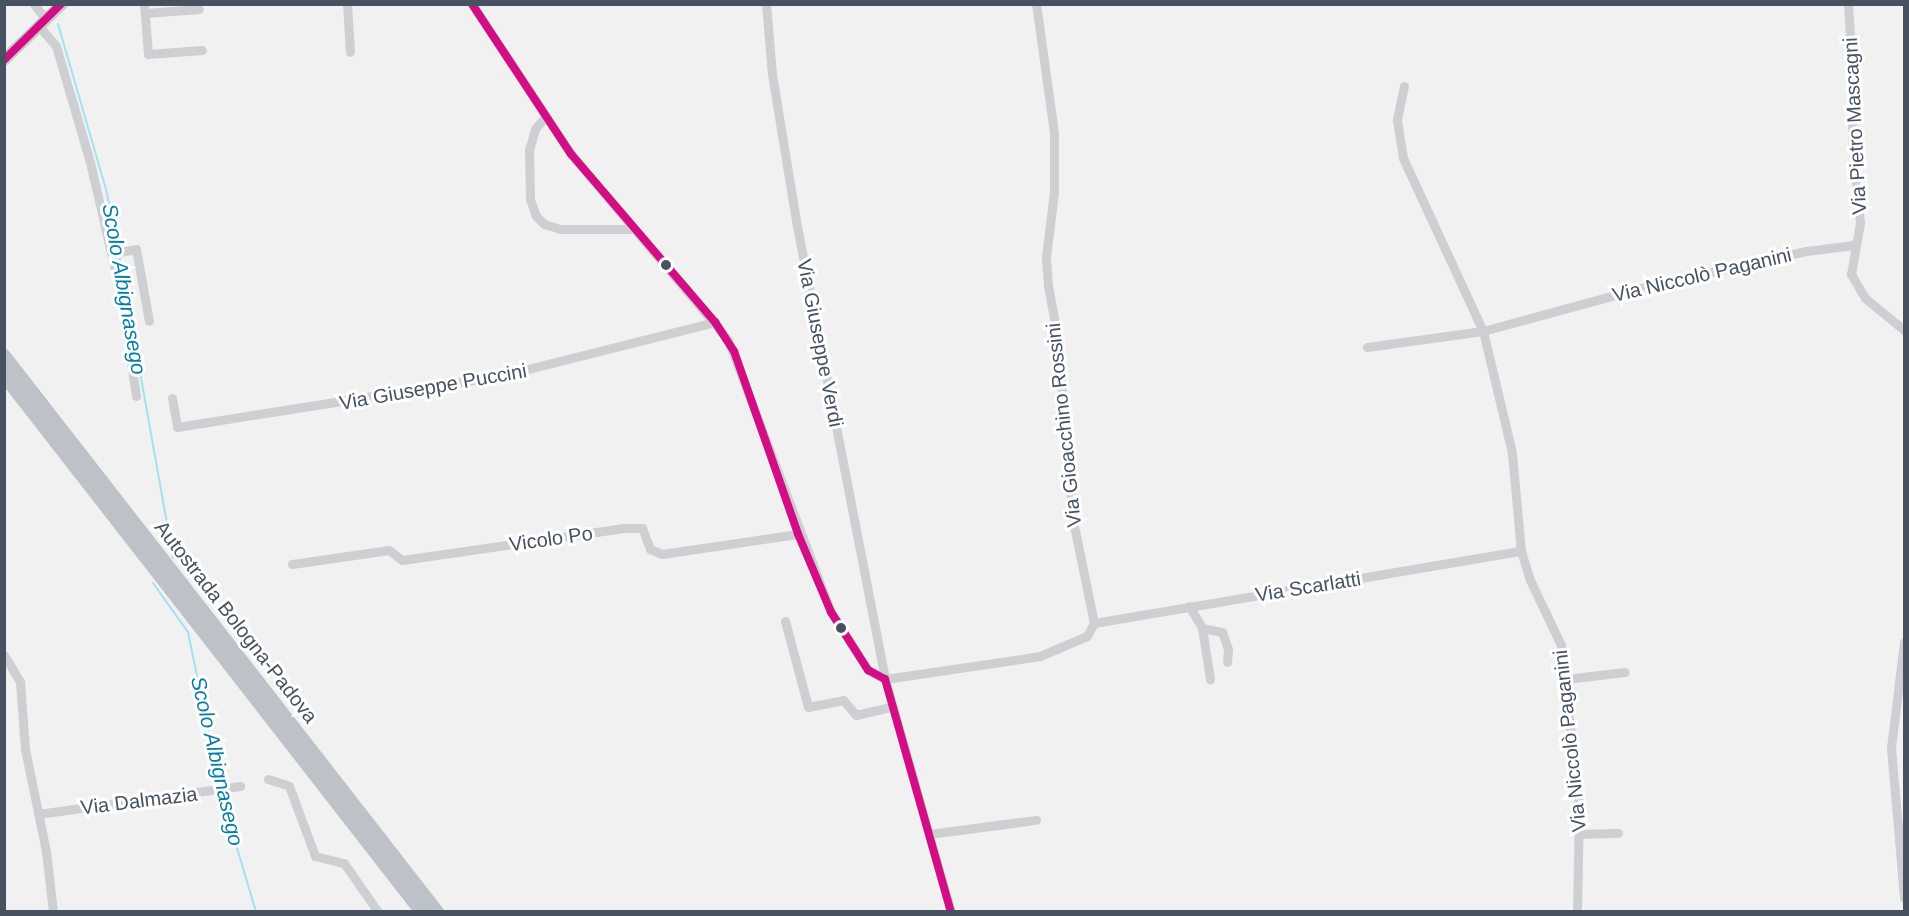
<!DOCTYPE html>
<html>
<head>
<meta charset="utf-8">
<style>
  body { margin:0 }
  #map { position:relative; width:1909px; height:916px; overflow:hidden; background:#f2f1f1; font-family:Helvetica,sans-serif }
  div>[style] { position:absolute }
  .stream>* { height:2px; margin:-1px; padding:0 1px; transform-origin:1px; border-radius:1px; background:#a5e0f4 }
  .minor>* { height:9px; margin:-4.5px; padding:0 4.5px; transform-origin:4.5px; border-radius:4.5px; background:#cdcfd2 }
  .major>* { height:12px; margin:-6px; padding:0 6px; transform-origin:6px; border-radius:6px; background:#c8ccd0 }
  .highway>* { height:14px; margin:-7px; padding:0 7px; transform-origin:7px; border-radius:7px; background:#bcc2c8 }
  .bus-1>* { height:8px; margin:-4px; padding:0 4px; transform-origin:4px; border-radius:4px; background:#d30d84 }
  .dots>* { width:16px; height:16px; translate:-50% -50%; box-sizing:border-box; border:3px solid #fff; border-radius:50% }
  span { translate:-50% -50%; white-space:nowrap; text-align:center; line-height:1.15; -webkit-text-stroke:6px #fff; paint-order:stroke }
  .street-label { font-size:20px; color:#465260 }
  .water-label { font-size:21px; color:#027fa8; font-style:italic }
  .frame { position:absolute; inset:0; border:6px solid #465260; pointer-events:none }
</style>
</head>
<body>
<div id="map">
  <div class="stream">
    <i style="left:58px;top:24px;width:172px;rotate:73.8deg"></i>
    <i style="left:106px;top:189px;width:61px;rotate:78.7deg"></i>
    <i style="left:119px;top:254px;width:309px;rotate:79.9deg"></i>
    <i style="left:153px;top:583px;width:60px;rotate:54.5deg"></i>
    <i style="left:188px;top:632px;width:156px;rotate:78.5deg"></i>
    <i style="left:220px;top:791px;width:126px;rotate:73.4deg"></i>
  </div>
  <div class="minor">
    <i style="left:34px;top:4px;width:20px;rotate:53deg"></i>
    <i style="left:144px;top:4px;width:50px;rotate:85.4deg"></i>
    <i style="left:148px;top:54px;width:54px;rotate:-4.2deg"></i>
    <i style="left:347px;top:4px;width:48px;rotate:86.4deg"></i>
    <i style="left:472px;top:4px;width:180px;rotate:56.6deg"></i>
    <i style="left:571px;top:154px;width:243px;rotate:49.8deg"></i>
    <i style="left:728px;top:340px;width:291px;rotate:69.3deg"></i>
    <i style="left:831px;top:612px;width:69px;rotate:57.5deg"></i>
    <i style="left:868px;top:670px;width:19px;rotate:28deg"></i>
    <i style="left:885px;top:679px;width:157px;rotate:-8.4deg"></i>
    <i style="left:1040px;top:656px;width:51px;rotate:-23.1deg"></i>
    <i style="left:1087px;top:636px;width:15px;rotate:-62deg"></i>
    <i style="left:1094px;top:623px;width:104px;rotate:-101.6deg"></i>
    <i style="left:1073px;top:521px;width:188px;rotate:-94.9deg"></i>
    <i style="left:1057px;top:334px;width:49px;rotate:-100.6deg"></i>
    <i style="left:1048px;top:286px;width:29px;rotate:-94deg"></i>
    <i style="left:1046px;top:257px;width:65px;rotate:-83deg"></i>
    <i style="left:1054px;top:192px;width:59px;rotate:-90deg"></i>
    <i style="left:1054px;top:133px;width:130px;rotate:-97.9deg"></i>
    <i style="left:766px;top:4px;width:70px;rotate:85.1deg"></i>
    <i style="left:772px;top:74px;width:154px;rotate:80.7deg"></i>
    <i style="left:797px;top:226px;width:461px;rotate:79deg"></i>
    <i style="left:885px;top:679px;width:242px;rotate:74.2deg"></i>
    <i style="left:1848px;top:4px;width:82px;rotate:86.5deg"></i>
    <i style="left:1853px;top:86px;width:54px;rotate:91.1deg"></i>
    <i style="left:1852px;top:140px;width:83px;rotate:84.5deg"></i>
    <i style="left:1860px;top:223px;width:52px;rotate:100deg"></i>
    <i style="left:1851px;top:274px;width:28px;rotate:60deg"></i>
    <i style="left:1865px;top:298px;width:50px;rotate:39.4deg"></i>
    <i style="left:145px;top:13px;width:54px;rotate:-4.2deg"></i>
    <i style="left:39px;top:26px;width:26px;rotate:50deg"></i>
    <i style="left:56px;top:46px;width:121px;rotate:73.7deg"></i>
    <i style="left:90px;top:162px;width:143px;rotate:77deg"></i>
    <i style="left:122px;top:301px;width:96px;rotate:81.6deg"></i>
    <i style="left:1404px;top:86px;width:35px;rotate:102deg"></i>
    <i style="left:1397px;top:120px;width:38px;rotate:81deg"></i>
    <i style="left:1403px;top:158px;width:191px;rotate:65.2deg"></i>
    <i style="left:1483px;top:331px;width:125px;rotate:76.6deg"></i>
    <i style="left:1512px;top:453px;width:98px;rotate:84.8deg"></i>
    <i style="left:1521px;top:551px;width:30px;rotate:73deg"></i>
    <i style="left:1530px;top:580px;width:72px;rotate:64.5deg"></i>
    <i style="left:1561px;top:645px;width:164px;rotate:83.7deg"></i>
    <i style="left:1579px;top:808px;width:104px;rotate:91.1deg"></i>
    <i style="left:544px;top:118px;width:14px;rotate:129deg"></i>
    <i style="left:535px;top:129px;width:22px;rotate:106deg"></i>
    <i style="left:529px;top:150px;width:49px;rotate:88.8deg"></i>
    <i style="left:530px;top:199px;width:18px;rotate:71deg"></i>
    <i style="left:536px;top:216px;width:11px;rotate:45deg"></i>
    <i style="left:544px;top:224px;width:17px;rotate:17deg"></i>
    <i style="left:560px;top:229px;width:72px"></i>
    <i style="left:112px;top:253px;width:24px;rotate:-9deg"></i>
    <i style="left:136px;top:249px;width:73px;rotate:79.8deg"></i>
    <i style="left:1367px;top:347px;width:117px;rotate:-7.9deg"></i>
    <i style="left:1483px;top:331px;width:168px;rotate:-15.2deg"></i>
    <i style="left:1645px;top:287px;width:165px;rotate:-12.6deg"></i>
    <i style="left:1806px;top:251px;width:48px;rotate:-7.1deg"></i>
    <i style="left:172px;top:398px;width:29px;rotate:80deg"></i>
    <i style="left:177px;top:427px;width:331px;rotate:-9deg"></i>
    <i style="left:504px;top:375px;width:218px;rotate:-14.1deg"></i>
    <i style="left:292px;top:564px;width:98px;rotate:-8.2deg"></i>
    <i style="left:389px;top:550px;width:16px;rotate:38deg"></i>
    <i style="left:402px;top:560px;width:224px;rotate:-8.2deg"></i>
    <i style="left:624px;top:528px;width:18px"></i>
    <i style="left:642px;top:528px;width:22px;rotate:69deg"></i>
    <i style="left:650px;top:549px;width:13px;rotate:23deg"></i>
    <i style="left:662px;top:554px;width:137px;rotate:-8.4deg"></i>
    <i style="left:1189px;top:606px;width:26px;rotate:59deg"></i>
    <i style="left:1202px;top:628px;width:52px;rotate:81.1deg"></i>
    <i style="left:785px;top:621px;width:89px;rotate:75deg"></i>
    <i style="left:808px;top:707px;width:36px;rotate:-11deg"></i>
    <i style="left:843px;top:700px;width:20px;rotate:49deg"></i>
    <i style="left:856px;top:715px;width:37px;rotate:-13deg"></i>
    <i style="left:1094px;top:623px;width:433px;rotate:-9.6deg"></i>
    <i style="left:1202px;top:628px;width:20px;rotate:11deg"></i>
    <i style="left:1222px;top:632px;width:18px;rotate:71deg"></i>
    <i style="left:1228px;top:649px;width:13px;rotate:94deg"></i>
    <i style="left:1904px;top:642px;width:107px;rotate:97deg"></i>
    <i style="left:1891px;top:748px;width:151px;rotate:85deg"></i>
    <i style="left:4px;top:655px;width:31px;rotate:59deg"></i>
    <i style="left:20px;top:682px;width:67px;rotate:85.7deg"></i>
    <i style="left:25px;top:749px;width:104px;rotate:78.4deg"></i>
    <i style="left:46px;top:851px;width:61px;rotate:83.5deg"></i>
    <i style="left:1566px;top:679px;width:59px;rotate:-6.8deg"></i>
    <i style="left:268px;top:779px;width:22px;rotate:18deg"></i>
    <i style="left:289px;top:786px;width:75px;rotate:69.6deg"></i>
    <i style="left:315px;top:856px;width:30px;rotate:14deg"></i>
    <i style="left:344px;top:863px;width:60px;rotate:55.2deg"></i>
    <i style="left:38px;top:814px;width:204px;rotate:-7.9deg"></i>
    <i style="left:929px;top:834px;width:108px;rotate:-7.5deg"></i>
    <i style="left:1580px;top:834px;width:38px;rotate:-2deg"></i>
  </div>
  <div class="major">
    <i style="left:4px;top:60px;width:81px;rotate:-44deg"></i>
  </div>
  <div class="highway">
    <i style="left:4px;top:356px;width:705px;rotate:52.09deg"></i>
    <i style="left:4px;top:375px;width:681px;rotate:52.1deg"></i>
  </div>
  <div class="bus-1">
    <i style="left:472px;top:4px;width:180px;rotate:56.6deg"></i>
    <i style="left:571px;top:154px;width:221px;rotate:49.4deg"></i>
    <i style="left:715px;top:322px;width:35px;rotate:57deg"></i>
    <i style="left:734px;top:351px;width:194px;rotate:70.7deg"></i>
    <i style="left:798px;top:534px;width:85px;rotate:67.1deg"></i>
    <i style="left:831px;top:612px;width:69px;rotate:57.5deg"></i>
    <i style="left:868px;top:670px;width:19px;rotate:28deg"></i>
    <i style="left:885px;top:679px;width:242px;rotate:74.2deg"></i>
    <i style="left:4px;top:60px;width:80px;rotate:-44.5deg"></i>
  </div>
  <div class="dots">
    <i style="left:666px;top:265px;background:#465260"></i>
    <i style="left:841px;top:628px;background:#465260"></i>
  </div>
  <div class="street-label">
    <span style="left:1855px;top:126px;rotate:-93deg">Via Pietro Mascagni</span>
    <span style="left:1702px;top:275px;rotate:-13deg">Via Niccolò Paganini</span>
    <span style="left:820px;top:343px;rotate:79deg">Via Giuseppe Verdi</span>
    <span style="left:433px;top:387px;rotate:-10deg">Via Giuseppe Puccini</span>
    <span style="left:1064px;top:425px;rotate:-96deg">Via Gioacchino Rossini</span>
    <span style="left:551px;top:539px;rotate:-8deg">Vicolo Po</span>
    <span style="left:1308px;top:587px;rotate:-9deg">Via Scarlatti</span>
    <span style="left:236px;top:622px;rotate:52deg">Autostrada Bologna-Padova</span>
    <span style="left:1570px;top:741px;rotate:-96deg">Via Niccolò Paganini</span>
    <span style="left:139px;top:801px;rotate:-7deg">Via Dalmazia</span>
  </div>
  <div class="water-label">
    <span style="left:124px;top:289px;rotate:80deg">Scolo Albignasego</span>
    <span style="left:217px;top:761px;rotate:77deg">Scolo Albignasego</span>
  </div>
  <div class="frame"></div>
</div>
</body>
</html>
